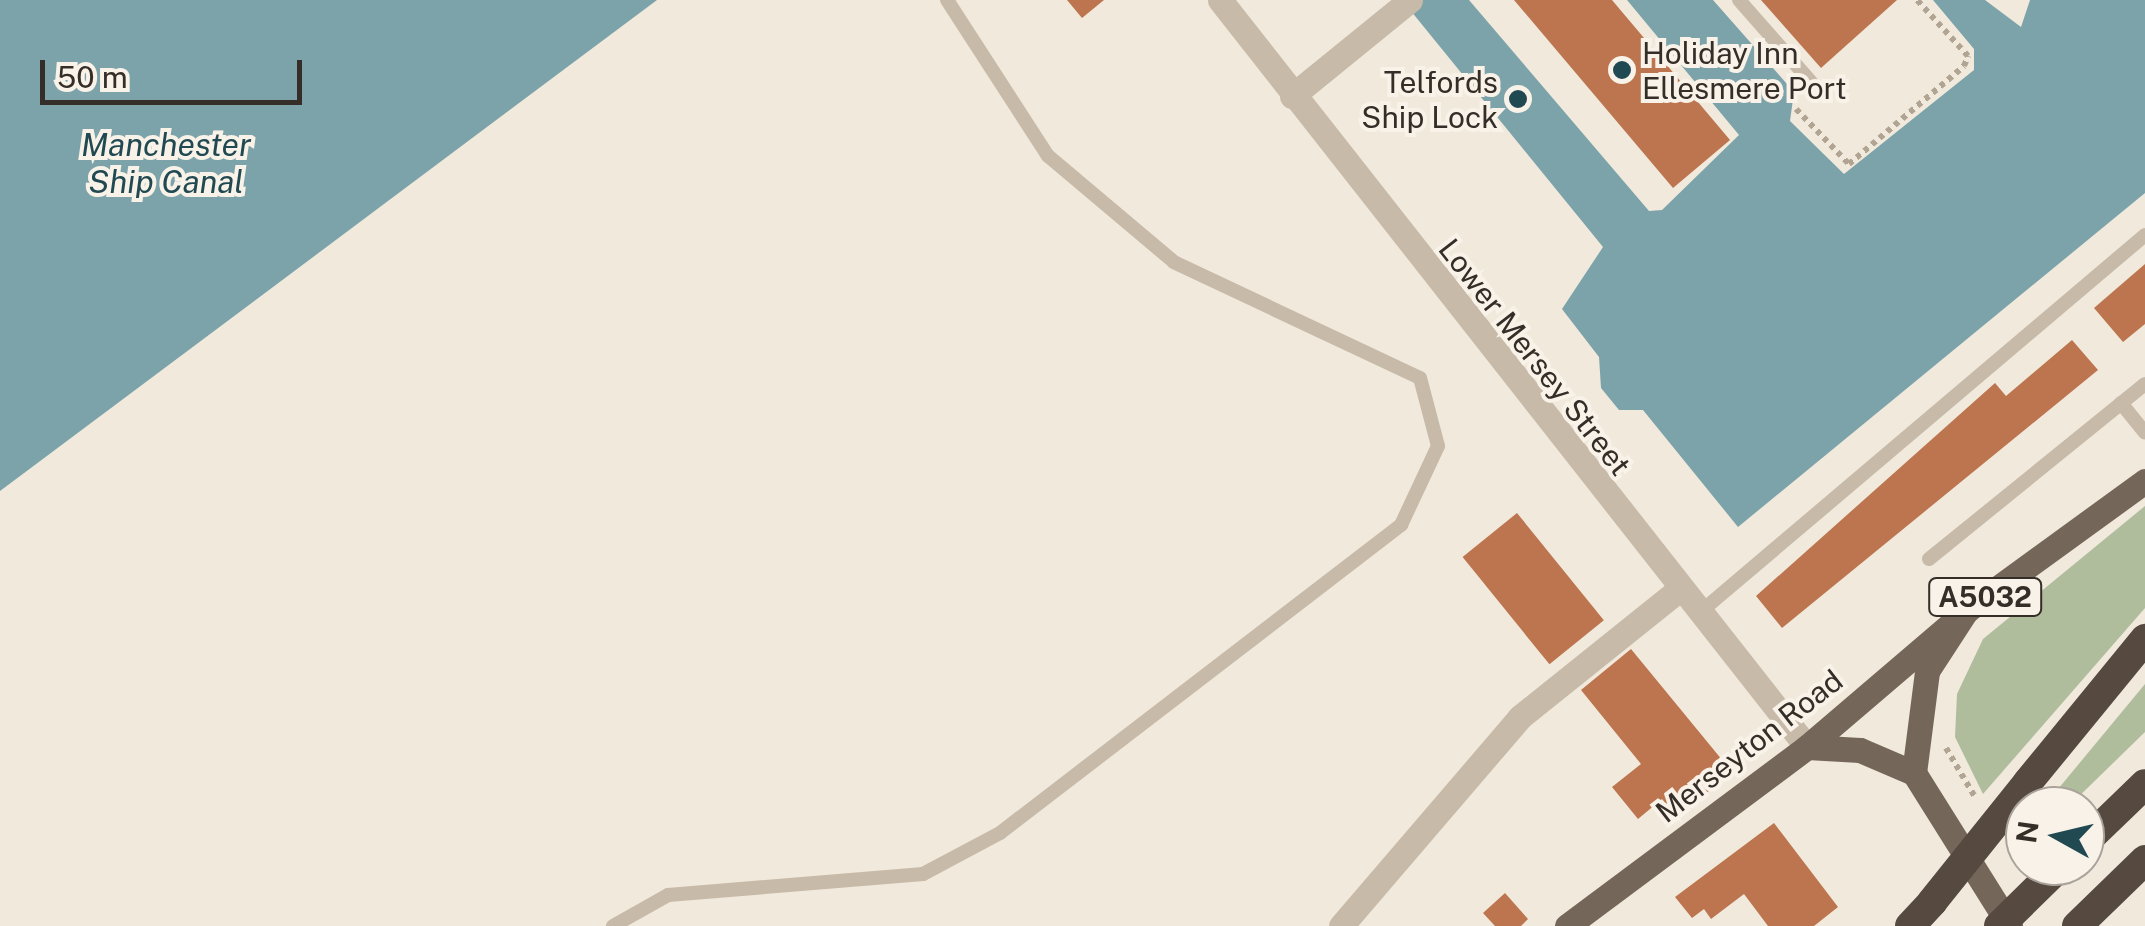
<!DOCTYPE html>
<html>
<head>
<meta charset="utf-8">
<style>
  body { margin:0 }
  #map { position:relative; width:2145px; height:926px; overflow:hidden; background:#f0e9dc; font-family:"Public Sans",sans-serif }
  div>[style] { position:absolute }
  .green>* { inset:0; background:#afbd9d }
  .water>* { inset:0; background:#7da3aa }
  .building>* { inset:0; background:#bc754e; transform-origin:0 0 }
  .path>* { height:6px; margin-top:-3px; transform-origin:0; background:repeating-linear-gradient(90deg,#b2a493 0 5px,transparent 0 10px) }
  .service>* { height:14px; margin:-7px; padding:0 7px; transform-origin:7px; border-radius:7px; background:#c7baa9 }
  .minor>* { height:25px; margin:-12.5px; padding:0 12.5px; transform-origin:12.5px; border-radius:12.5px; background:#c7baa9 }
  .primary>* { height:25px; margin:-12.5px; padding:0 12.5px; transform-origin:12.5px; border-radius:12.5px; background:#75665a }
  .motorway>* { height:30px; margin:-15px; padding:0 15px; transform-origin:15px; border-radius:15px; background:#554940 }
  .motorway-bridge>* { height:30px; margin:-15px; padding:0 15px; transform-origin:15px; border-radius:15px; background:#554940 }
  .dots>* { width:28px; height:28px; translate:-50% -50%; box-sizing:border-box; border:5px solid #f8f2e8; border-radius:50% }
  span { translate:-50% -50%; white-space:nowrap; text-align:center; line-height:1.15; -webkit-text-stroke:8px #f8f2e8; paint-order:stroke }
  .shield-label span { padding:2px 8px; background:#f8f2e8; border:2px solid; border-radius:8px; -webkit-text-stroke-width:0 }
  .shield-label { font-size:28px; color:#342d28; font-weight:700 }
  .poi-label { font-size:30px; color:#342d28 }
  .left { translate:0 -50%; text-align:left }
  .right { translate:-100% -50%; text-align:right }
  .street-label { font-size:30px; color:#342d28 }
  .water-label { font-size:32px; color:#214952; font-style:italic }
  .north { position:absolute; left:2005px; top:786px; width:100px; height:100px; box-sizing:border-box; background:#f8f2e8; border:2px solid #aaa39b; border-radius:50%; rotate:278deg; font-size:28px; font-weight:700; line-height:40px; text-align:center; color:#342d28 }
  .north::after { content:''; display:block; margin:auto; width:35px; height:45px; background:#214952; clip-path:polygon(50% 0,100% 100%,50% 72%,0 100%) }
  .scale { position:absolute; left:40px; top:60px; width:262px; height:45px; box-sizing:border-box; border:5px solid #342d28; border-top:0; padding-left:12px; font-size:30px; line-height:35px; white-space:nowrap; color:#342d28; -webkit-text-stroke:8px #f8f2e8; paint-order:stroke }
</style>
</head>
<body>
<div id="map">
  <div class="green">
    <i style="clip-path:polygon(2145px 506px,2145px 608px,1983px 794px,1955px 737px,1957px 694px,1983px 639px)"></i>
    <i style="clip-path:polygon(2145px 684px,2145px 732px,2069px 806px,2044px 806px)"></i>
  </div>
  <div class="water">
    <i style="clip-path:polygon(0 0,657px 0,0 491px)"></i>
    <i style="clip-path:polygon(1402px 0,1469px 0,1649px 211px,1662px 210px,1739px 135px,1627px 0,1713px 0,1794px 92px,1790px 121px,1844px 174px,1974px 70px,1974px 49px,1933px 0,1985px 0,2021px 27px,2030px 0,2145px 0,2145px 193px,1738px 527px,1643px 410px,1619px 410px,1601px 388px,1599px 357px,1562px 309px,1603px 247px)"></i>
  </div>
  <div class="building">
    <i style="clip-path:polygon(1067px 0,1104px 0,1082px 18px)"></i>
    <i style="clip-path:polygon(1514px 0,1612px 0,1730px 140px,1673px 188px)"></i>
    <i style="clip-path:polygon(1761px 0,1897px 0,1821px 68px)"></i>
    <i style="clip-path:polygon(2145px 264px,2145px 324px,2123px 342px,2094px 308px)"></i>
    <i style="clip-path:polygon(2072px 340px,2098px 370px,1782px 628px,1756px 596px,1995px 383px,2006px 396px)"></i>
    <i style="left:1517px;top:513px;width:138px;height:70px;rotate:51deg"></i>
    <i style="clip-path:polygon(1631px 649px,1732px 772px,1677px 817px,1662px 799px,1638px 819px,1612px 787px,1641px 764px,1581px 690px)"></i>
    <i style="clip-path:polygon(1774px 823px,1838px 907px,1814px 926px,1768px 926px,1744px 894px,1711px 919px,1704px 909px,1692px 918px,1675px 897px)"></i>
    <i style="clip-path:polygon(1505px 893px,1528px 919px,1521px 926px,1495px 926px,1483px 913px)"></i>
  </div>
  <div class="path">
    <i style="left:1796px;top:109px;width:76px;rotate:46.1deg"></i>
    <i style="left:1849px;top:164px;width:151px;rotate:-40.4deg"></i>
    <i style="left:1964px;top:66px;width:11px;rotate:-68deg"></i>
    <i style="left:1968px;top:56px;width:76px;rotate:-132.3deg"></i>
    <i style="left:1946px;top:748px;width:57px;rotate:59.4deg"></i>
  </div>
  <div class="service">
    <i style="left:1739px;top:0;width:109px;rotate:48.7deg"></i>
    <i style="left:2121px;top:403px;width:38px;rotate:51deg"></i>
    <i style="left:1929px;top:559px;width:278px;rotate:-39deg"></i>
    <i style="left:1698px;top:614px;width:586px;rotate:-40.29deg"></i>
    <i style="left:613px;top:926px;width:63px;rotate:-29.4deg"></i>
    <i style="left:668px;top:895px;width:256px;rotate:-4.7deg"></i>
    <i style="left:923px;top:874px;width:87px;rotate:-28deg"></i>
    <i style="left:1000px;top:833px;width:506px;rotate:-37.53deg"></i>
    <i style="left:1401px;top:525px;width:87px;rotate:-64.9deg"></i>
    <i style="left:1438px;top:446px;width:70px;rotate:-104.8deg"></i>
    <i style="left:1420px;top:378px;width:272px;rotate:-154.8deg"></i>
    <i style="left:1174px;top:262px;width:165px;rotate:-139.9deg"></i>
    <i style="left:1048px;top:156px;width:186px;rotate:-122.9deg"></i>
  </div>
  <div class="minor">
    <i style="left:1220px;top:0;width:950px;rotate:51.84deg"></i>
    <i style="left:1292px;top:96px;width:152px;rotate:-39.1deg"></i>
    <i style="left:1341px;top:926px;width:275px;rotate:-49.4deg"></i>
    <i style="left:1520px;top:717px;width:201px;rotate:-38.7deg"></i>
  </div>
  <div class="primary">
    <i style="left:1807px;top:747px;width:53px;rotate:3.2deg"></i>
    <i style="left:1860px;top:750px;width:59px;rotate:23.1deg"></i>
    <i style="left:1914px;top:773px;width:181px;rotate:57.9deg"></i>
    <i style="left:1914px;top:773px;width:103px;rotate:-82.7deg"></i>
    <i style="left:1927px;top:671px;width:72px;rotate:-57deg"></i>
    <i style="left:1966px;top:611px;width:221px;rotate:-36deg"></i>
    <i style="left:1567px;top:926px;width:299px;rotate:-36.7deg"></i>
    <i style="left:1807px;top:747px;width:209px;rotate:-40.5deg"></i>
  </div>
  <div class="motorway">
    <i style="left:2028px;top:782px;width:185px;rotate:-50.7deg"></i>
    <i style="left:2085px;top:842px;width:83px;rotate:-44deg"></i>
    <i style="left:1910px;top:926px;width:33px;rotate:-47deg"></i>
    <i style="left:2077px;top:926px;width:95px;rotate:-44.1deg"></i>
  </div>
  <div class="motorway-bridge">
    <i style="left:1932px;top:902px;width:154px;rotate:-51.3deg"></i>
    <i style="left:1999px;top:926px;width:86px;rotate:-44.5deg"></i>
  </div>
  <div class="dots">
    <i style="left:1622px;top:70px;background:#214952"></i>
    <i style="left:1518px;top:99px;background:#214952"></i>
  </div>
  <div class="shield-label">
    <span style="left:1985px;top:597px">A5032</span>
  </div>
  <div class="poi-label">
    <span class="left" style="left:1642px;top:70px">Holiday Inn<br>Ellesmere Port</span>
    <span class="right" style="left:1498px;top:99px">Telfords<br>Ship Lock</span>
  </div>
  <div class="street-label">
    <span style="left:1535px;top:357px;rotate:52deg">Lower Mersey Street</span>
    <span style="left:1749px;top:746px;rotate:-38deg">Merseyton Road</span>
  </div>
  <div class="water-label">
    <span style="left:166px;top:164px">Manchester<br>Ship Canal</span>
  </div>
  <div class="north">N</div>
  <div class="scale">50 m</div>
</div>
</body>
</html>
